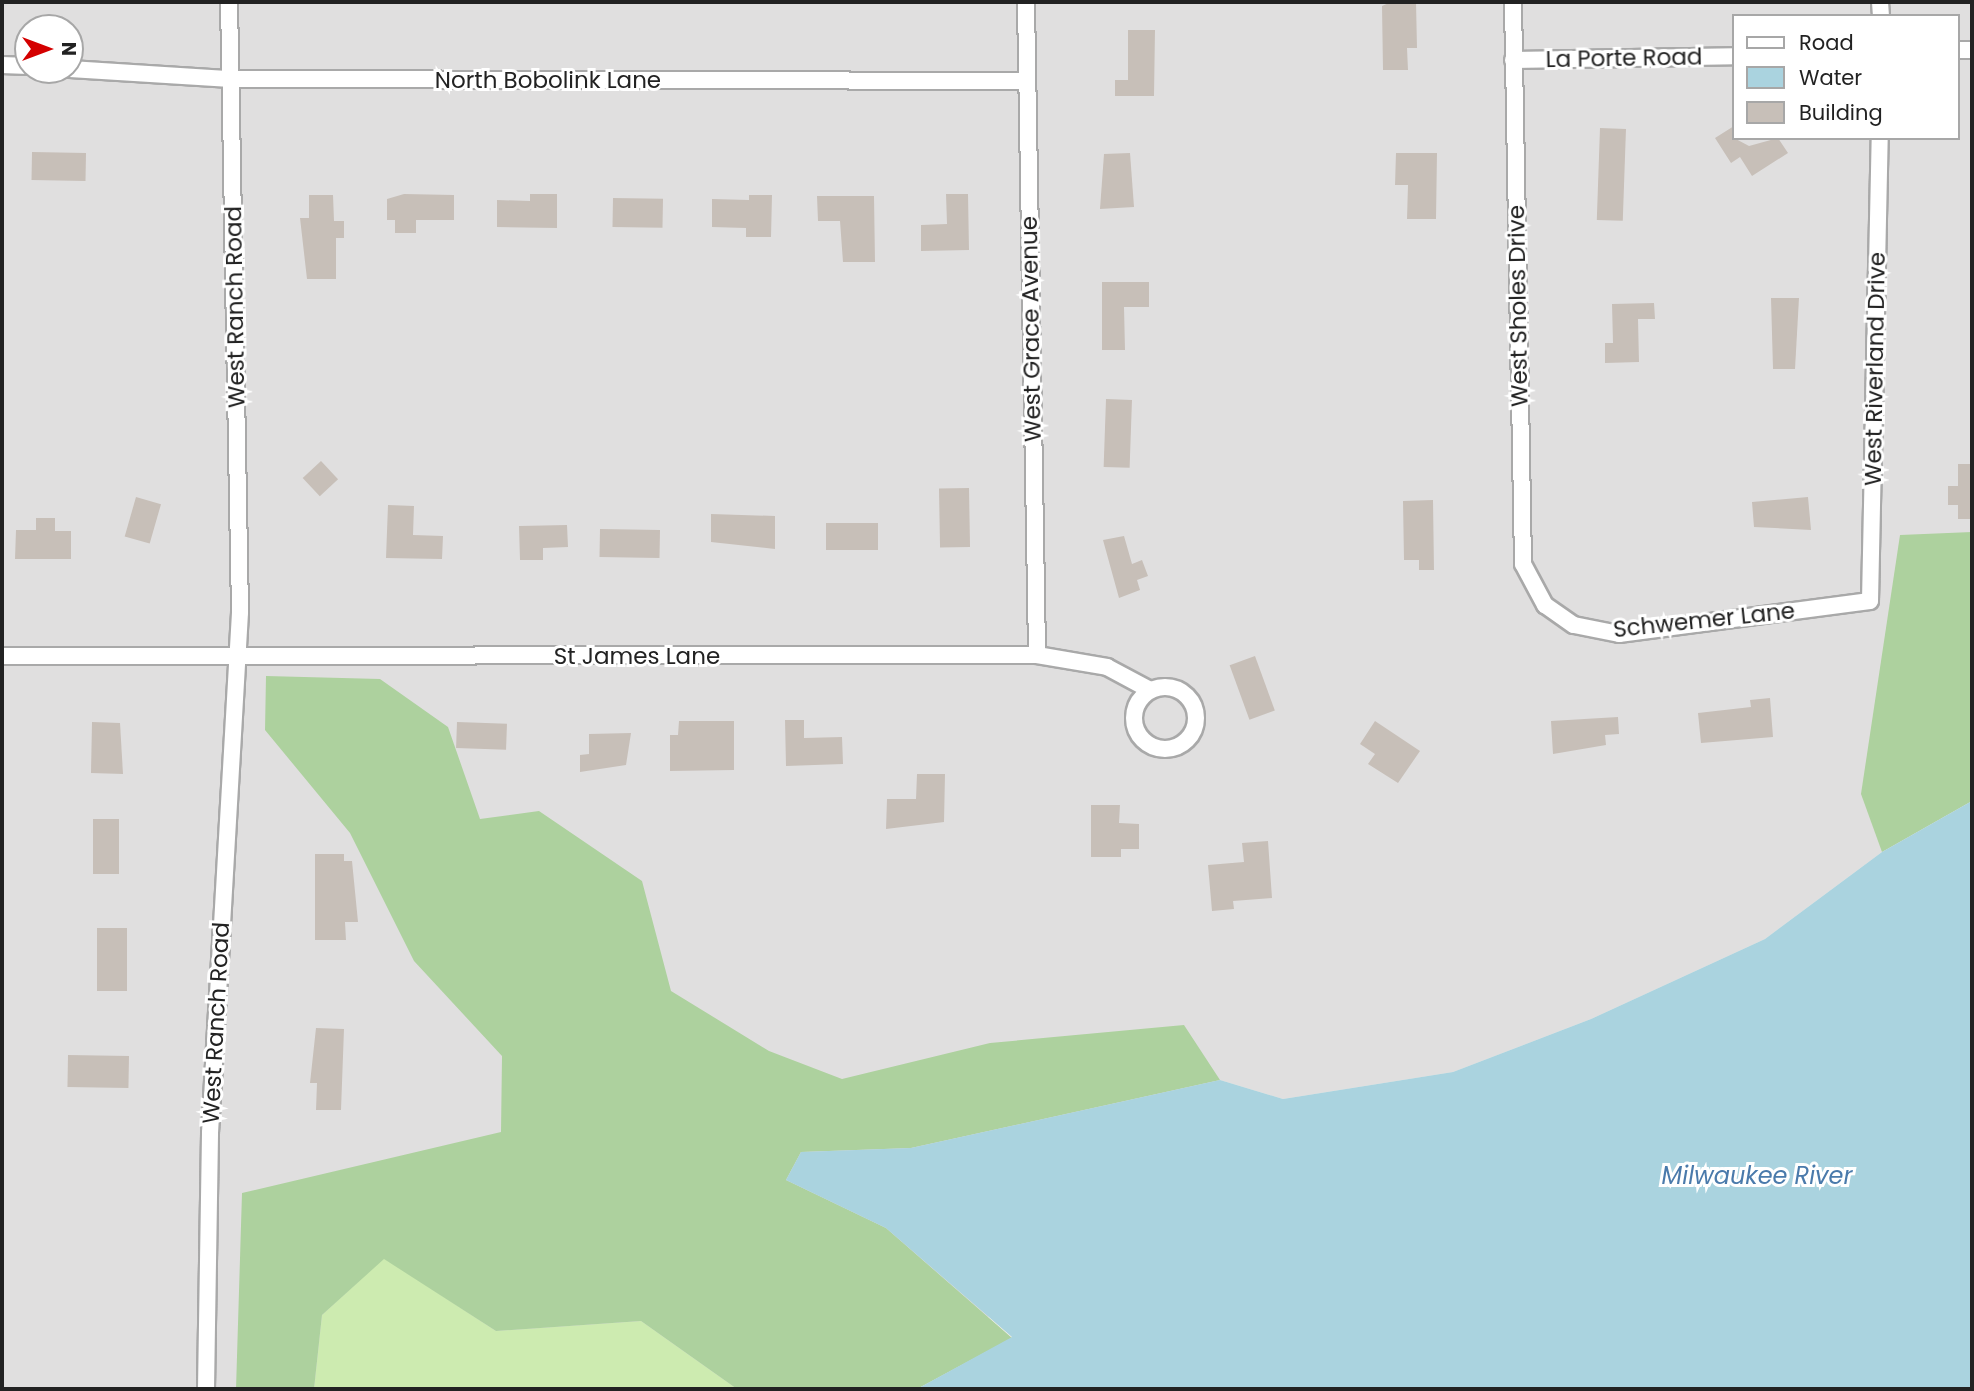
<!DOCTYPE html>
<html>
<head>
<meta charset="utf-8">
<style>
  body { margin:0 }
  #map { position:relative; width:1974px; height:1391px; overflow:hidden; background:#f2efe9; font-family:Poppins,sans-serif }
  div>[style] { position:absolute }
  .residential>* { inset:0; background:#e0dfdf }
  .grass>* { inset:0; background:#cdebb0 }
  .forest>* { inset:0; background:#add19e }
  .water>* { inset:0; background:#aad3df }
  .building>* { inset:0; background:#c7bfb8; transform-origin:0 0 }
  .roads { filter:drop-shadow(2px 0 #a9a9a9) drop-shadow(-2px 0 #a9a9a9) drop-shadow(0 2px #a9a9a9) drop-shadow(0 -2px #a9a9a9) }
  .street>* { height:16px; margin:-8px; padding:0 8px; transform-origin:8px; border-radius:8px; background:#fff }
  .street>.ring { margin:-8px; padding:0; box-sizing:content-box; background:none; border:16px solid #fff; border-radius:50% }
  span { translate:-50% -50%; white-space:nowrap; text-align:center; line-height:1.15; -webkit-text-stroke:6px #fff; paint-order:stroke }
  .street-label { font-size:23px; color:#222 }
  .water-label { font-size:24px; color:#4a7aab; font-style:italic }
  .frame { position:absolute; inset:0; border:4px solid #222; pointer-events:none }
  .legend { position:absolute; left:1732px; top:14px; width:228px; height:126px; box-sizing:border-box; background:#fff; border:2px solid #a7a7a7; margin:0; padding:9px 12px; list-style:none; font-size:21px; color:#222 }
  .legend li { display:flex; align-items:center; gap:14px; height:35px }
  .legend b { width:35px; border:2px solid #a7a7a7 }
  .north { position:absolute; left:14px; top:14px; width:70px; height:70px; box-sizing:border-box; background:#fff; border:2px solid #a7a7a7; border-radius:50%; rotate:90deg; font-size:19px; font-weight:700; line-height:28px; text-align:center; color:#222 }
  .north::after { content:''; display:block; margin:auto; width:24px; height:32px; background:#d40000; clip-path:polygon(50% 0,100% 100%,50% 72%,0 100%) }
</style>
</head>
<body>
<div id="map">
  <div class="residential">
    <i style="clip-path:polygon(evenodd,2px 2px,1972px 2px,1972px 801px,1882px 852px,1765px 939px,1591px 1019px,1453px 1072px,1283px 1099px,1220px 1080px,917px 1389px,2px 1389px,2px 2px,1734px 16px,1958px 16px,1958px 138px,1734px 138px,1734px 16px,2px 2px,28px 28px,70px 28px,70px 70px,28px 70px,28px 28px)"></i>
  </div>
  <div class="grass">
    <i style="clip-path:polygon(384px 1258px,496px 1331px,641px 1321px,737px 1389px,314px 1389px,322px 1315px)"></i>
  </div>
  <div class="forest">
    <i style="clip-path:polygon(1972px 532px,1972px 801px,1882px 852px,1861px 794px,1900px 535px)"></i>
    <i style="clip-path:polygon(266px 676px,380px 679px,448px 727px,480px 819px,539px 811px,642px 881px,671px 991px,769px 1051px,842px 1079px,990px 1043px,1184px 1025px,1220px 1080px,911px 1148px,801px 1152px,786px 1180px,886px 1228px,1012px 1338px,917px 1389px,737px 1389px,641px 1321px,496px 1331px,384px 1259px,322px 1315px,314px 1389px,236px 1389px,242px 1193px,501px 1132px,502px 1056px,414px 961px,350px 833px,265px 730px)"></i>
  </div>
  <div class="water">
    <i style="clip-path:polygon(1972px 801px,1972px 1389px,917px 1389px,1012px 1337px,886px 1228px,786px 1180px,801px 1152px,911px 1148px,1220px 1080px,1283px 1099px,1453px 1072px,1591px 1019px,1765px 939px,1882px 852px)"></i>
  </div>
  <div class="building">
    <i style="clip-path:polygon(1391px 2px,1416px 2px,1417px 48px,1407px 48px,1408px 70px,1383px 70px,1382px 6px)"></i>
    <i style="clip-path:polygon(1128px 30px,1155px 30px,1154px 96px,1115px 96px,1115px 80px,1128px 80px)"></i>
    <i style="clip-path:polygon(1734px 126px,1734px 138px,1749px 146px,1778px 138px,1788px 153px,1752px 176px,1740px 157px,1731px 163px,1715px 138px)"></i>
    <i style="left:1600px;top:128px;width:26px;height:92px;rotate:2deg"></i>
    <i style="left:32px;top:152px;width:54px;height:28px;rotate:1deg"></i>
    <i style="clip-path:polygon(1130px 153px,1134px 207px,1100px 209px,1104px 154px)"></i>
    <i style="clip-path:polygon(1396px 153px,1437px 153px,1436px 219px,1407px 219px,1408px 185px,1395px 185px)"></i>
    <i style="clip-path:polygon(404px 194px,454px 195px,454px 220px,416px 220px,416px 233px,395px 233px,395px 220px,387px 220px,387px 199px)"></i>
    <i style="clip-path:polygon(530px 194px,557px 194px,557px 228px,497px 227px,497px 200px,530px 201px)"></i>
    <i style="clip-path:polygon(946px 194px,968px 194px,969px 250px,921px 251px,921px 225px,947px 224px)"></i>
    <i style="clip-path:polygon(309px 195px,333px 195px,334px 221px,344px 221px,344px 238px,336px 238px,336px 279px,307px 279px,300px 218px,309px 218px)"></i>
    <i style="clip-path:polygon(749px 195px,772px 195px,771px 237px,746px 237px,746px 228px,712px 227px,712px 199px,749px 200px)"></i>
    <i style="clip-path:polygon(817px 196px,874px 196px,875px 262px,843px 262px,840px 221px,818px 221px)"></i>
    <i style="left:613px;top:198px;width:50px;height:29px;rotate:1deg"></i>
    <i style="clip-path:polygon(1102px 282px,1149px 282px,1149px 307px,1124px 307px,1125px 350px,1102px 350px)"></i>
    <i style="clip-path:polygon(1771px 298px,1799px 298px,1795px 369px,1773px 369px)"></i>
    <i style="clip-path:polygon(1654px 303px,1655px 319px,1638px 319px,1639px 362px,1605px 363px,1605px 343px,1613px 343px,1612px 304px)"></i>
    <i style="left:1106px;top:399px;width:26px;height:68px;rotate:2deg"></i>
    <i style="left:321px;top:461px;width:25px;height:25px;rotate:47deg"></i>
    <i style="clip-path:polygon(1958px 464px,1972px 464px,1972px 519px,1958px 519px,1958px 505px,1948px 505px,1948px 486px,1958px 486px)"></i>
    <i style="left:969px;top:488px;width:59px;height:30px;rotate:89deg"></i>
    <i style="left:136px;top:497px;width:26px;height:41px;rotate:16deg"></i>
    <i style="clip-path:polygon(1808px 497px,1811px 530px,1754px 527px,1752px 502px)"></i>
    <i style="clip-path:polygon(1433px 500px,1434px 570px,1419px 570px,1419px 560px,1404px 560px,1403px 501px)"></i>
    <i style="clip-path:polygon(388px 505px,414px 506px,413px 535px,443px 536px,442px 559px,386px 558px)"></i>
    <i style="clip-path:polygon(711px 514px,775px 516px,775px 549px,711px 542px)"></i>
    <i style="clip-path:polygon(36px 518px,55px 518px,55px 531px,71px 531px,71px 559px,15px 559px,16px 530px,36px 530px)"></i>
    <i style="left:826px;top:523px;width:52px;height:27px"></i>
    <i style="clip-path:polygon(567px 525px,568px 547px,543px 548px,543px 560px,520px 560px,519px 526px)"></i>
    <i style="left:600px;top:529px;width:60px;height:28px;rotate:1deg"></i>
    <i style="clip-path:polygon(1124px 536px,1132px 564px,1142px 560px,1148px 576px,1137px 580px,1140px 590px,1119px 598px,1103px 540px)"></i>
    <i style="left:1255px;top:656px;width:58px;height:27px;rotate:70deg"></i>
    <i style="clip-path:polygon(1770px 698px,1773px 737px,1701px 743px,1698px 713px,1751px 707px,1750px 700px)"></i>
    <i style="clip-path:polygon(1618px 717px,1619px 734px,1605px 735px,1606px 745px,1553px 754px,1551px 721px)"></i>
    <i style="clip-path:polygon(785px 720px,804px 720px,804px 738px,842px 737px,843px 764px,786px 766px)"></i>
    <i style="clip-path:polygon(679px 721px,734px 721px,734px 770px,670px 771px,670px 735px,678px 735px)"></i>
    <i style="clip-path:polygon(1375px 721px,1420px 751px,1398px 783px,1368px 764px,1375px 754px,1360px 744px)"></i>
    <i style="clip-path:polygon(92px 722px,120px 723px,123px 774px,91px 773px)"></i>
    <i style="left:457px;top:722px;width:50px;height:26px;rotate:2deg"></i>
    <i style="clip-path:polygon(631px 733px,626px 765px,580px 772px,580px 755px,589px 754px,589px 734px)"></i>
    <i style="clip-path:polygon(917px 774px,945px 774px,944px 822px,886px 829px,887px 799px,916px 799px)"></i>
    <i style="clip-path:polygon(1091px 805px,1120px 805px,1119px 823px,1139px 824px,1139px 849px,1121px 849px,1121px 857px,1091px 857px)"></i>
    <i style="left:93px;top:819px;width:26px;height:55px"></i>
    <i style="clip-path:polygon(1268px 841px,1272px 898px,1233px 901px,1234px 909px,1212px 911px,1208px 865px,1244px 862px,1242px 843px)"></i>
    <i style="clip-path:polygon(315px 854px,344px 854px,344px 861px,352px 861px,358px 922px,345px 922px,346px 940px,315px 940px)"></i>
    <i style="left:97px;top:928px;width:30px;height:63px"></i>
    <i style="clip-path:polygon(316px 1028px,344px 1029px,341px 1110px,316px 1110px,317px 1083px,310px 1083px)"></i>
    <i style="left:68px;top:1055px;width:61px;height:32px;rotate:1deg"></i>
  </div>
  <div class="roads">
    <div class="street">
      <i style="left:1026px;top:2px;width:653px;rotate:89.03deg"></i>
      <i style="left:1513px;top:2px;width:562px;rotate:88.98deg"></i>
      <i style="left:1523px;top:564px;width:47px;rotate:61.8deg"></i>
      <i style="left:1545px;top:605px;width:35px;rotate:35deg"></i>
      <i style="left:1574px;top:625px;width:46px;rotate:11.3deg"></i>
      <i style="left:1619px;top:634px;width:253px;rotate:-7.5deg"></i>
      <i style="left:1870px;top:601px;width:463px;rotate:-88.8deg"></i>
      <i style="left:1880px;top:2px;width:14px;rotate:86deg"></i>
      <i style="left:1958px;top:50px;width:14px"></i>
      <i style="left:1513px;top:60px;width:221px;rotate:-1deg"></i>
      <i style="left:2px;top:65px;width:26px;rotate:2deg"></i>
      <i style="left:70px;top:69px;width:161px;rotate:3.6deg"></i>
      <i style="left:231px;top:79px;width:795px;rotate:0.14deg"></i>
      <i style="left:2px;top:656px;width:1035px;rotate:-0.06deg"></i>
      <i style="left:1037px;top:655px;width:71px;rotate:9.7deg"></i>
      <i style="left:1107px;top:667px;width:49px;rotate:28.1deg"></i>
      <i class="ring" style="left:1134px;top:687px;width:46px;height:46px"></i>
      <i style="left:206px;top:1389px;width:256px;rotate:-89.1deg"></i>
      <i style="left:210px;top:1133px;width:522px;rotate:-86.7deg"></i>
      <i style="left:240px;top:612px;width:610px;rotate:-91.03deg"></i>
    </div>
  </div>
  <div class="street-label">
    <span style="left:1624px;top:58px;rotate:-1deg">La Porte Road</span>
    <span style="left:548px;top:80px">North Bobolink Lane</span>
    <span style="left:1518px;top:306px;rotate:-91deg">West Sholes Drive</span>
    <span style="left:235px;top:307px;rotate:-91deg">West Ranch Road</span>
    <span style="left:1031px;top:329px;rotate:-91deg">West Grace Avenue</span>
    <span style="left:1875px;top:369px;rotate:-89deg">West Riverland Drive</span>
    <span style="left:1704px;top:620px;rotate:-6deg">Schwemer Lane</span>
    <span style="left:637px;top:656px">St James Lane</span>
    <span style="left:216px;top:1023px;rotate:-87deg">West Ranch Road</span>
  </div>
  <div class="water-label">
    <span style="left:1757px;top:1176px">Milwaukee River</span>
  </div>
  <div class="frame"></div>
  <ul class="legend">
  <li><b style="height:9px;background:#fff"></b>Road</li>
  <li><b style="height:19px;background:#aad3df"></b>Water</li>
  <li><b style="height:19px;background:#c7bfb8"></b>Building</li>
  </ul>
  <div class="north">N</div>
</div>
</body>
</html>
